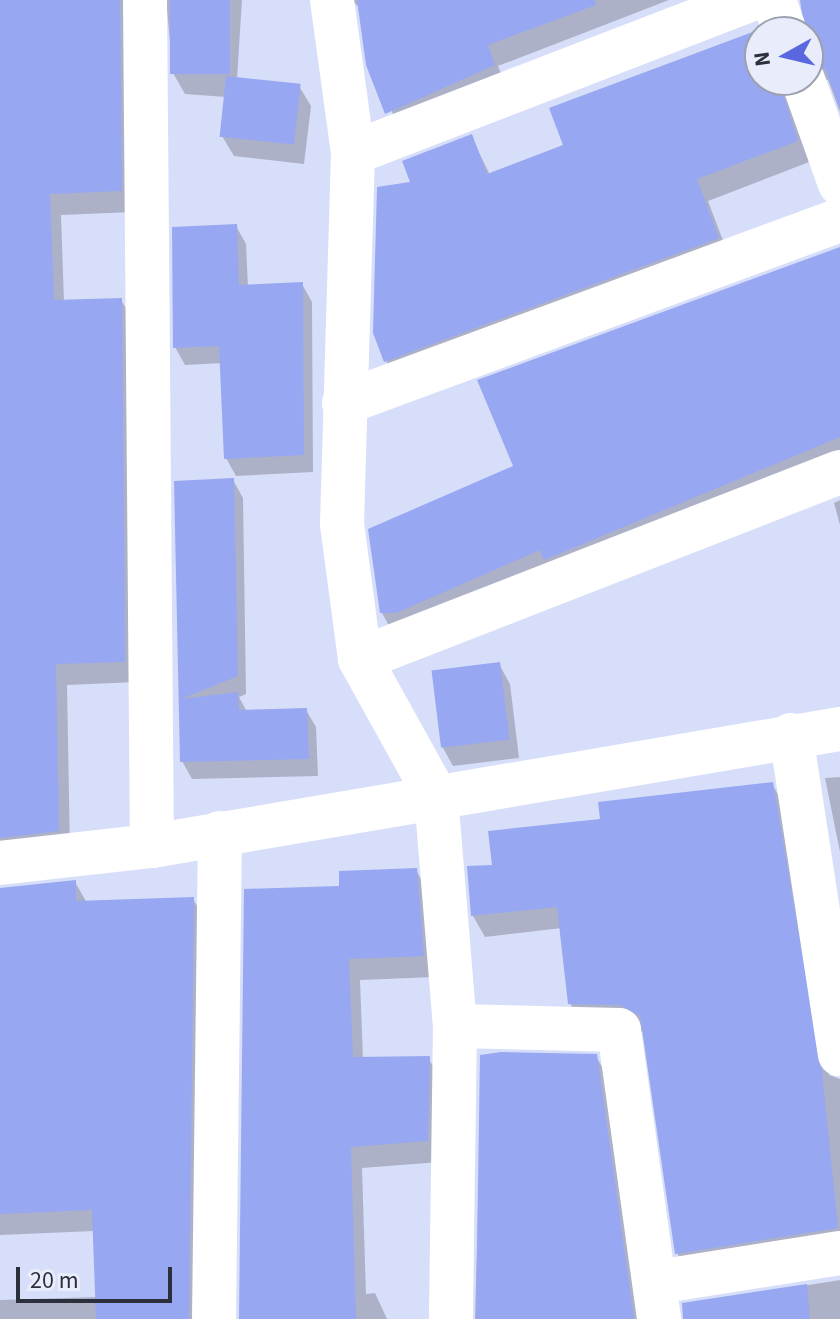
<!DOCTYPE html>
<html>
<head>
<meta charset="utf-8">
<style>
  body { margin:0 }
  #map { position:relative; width:840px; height:1319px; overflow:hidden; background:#d7def9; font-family:"Source Sans 3",sans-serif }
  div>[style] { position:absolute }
  .shadow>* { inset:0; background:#0003 }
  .building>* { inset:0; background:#97a7f2; transform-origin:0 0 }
  .street>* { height:44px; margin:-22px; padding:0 22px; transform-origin:22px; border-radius:22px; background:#fff }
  span { translate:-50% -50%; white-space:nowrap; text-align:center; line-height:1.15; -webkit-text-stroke:6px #e9ecfa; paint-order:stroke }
  .north { position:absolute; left:744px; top:16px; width:80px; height:80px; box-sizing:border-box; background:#e9ecfa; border:2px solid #9da0ae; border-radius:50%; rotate:262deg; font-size:22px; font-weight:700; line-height:32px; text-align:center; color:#2c2f3c }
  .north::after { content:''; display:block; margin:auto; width:28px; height:36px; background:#5968df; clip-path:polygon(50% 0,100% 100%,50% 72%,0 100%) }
  .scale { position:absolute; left:16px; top:1267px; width:156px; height:36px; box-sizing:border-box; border:4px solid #2c2f3c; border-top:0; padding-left:10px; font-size:24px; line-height:28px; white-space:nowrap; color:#2c2f3c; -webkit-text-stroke:6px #e9ecfa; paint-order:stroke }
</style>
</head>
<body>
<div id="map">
  <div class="shadow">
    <i style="clip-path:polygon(0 0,151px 0,133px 212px,61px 215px,64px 302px,121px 300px,134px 321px,137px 682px,67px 685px,70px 852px,0 863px)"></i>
    <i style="clip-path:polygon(166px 0,242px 0,237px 79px,299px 86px,311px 106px,304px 164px,234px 156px,222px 136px,226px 97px,185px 94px,173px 73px)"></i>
    <i style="clip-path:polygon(351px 0,669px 0,498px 66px,506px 86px,399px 134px,360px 8px)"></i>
    <i style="clip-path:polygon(801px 0,840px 0,840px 112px,828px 80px,808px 77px)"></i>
    <i style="clip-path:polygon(757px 33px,760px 80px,805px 80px,790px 97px,809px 162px,708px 201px,730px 259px,398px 382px,386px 361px,413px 184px,471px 136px,490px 175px,566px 146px)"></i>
    <i style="clip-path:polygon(236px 226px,246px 244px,248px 287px,302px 284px,312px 302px,313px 472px,236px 476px,226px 458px,222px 363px,185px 365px,175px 347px)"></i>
    <i style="clip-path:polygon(840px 249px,840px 472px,396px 639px,381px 611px,515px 467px)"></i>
    <i style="clip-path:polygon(233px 480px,243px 498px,246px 694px,239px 697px,247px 712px,306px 710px,316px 727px,318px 776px,192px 779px,182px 761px,176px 483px)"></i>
    <i style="clip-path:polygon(840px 500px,840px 525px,834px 503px)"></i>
    <i style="clip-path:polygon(499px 664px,510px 684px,519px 758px,453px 766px,442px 746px)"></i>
    <i style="clip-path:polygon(840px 777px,840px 852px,825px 778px)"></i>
    <i style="clip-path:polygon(772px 784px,784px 805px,829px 1075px,840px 1079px,840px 1250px,689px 1274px,677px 1253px,644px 1032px,582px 1025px,570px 1003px,562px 928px,485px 937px,473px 916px,494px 867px,602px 821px)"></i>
    <i style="clip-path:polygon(416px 870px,428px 891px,435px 977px,360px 980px,363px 1059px,428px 1058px,441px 1079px,440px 1162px,362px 1168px,366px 1294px,375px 1293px,387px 1319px,241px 1319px,342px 888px)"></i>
    <i style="clip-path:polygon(75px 882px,87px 903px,193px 899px,205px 920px,200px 1319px,0 1319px,0 1300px,97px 1297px,94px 1231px,0 1235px,0 889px)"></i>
    <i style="clip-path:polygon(596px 1056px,608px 1078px,642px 1319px,475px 1319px,482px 1057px)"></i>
    <i style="clip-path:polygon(840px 1280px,840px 1319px,684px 1319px,684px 1305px)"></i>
  </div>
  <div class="building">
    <i style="clip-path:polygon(0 0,120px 0,122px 191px,50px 194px,54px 300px,122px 298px,125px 662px,56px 664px,59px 831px,0 838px)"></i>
    <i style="left:170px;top:0;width:60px;height:74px"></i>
    <i style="clip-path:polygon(357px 0,595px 0,596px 5px,488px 45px,495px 65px,385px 114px,366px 65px)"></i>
    <i style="clip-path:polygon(800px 0,840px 0,840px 109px,826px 71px,808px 56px)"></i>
    <i style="clip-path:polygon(758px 30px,760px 80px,779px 80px,798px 141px,697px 179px,719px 238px,384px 362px,373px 333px,377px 187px,410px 182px,402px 161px,472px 134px,487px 174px,563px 145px,549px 108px)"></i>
    <i style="left:226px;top:76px;width:75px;height:61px;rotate:6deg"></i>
    <i style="clip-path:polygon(237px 224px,239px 285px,303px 282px,304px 455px,224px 459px,219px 346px,173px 348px,172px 227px)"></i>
    <i style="clip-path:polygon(840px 247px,840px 437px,544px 560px,540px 550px,396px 613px,380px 613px,368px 529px,513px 466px,477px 380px)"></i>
    <i style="clip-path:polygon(234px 478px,238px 676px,181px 699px,238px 692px,239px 710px,307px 708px,309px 759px,180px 762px,174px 481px)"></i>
    <i style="left:500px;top:662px;width:78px;height:69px;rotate:83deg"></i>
    <i style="clip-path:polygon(773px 782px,822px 1071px,838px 1228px,675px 1254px,640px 1016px,620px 1005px,568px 1004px,557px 907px,471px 916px,467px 866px,492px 865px,488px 831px,600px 819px,598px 802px)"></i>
    <i style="clip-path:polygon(417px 868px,424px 956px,349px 959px,353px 1057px,430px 1056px,428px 1141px,351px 1147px,356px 1319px,239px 1319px,244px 889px,339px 886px,339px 871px)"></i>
    <i style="clip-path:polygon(76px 880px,76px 901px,194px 897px,189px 1319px,96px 1319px,92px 1210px,0 1214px,0 888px)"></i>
    <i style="clip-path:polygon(501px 1052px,597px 1054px,634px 1319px,476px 1319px,480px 1055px)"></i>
    <i style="clip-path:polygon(807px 1284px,810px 1319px,683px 1319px,682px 1303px)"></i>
  </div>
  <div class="street">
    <i style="left:145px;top:0;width:846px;rotate:89.53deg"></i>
    <i style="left:332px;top:0;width:154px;rotate:82.2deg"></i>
    <i style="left:353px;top:153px;width:371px;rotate:91.7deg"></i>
    <i style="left:342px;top:524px;width:136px;rotate:82.4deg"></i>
    <i style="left:360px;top:659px;width:157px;rotate:61deg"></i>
    <i style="left:436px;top:796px;width:231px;rotate:85.3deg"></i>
    <i style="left:455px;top:1026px;width:293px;rotate:90.8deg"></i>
    <i style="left:774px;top:0;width:34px;rotate:71deg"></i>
    <i style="left:803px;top:80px;width:110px;rotate:70.4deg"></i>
    <i style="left:353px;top:153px;width:425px;rotate:-21.1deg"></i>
    <i style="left:344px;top:403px;width:529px;rotate:-20.25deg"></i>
    <i style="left:360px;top:659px;width:515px;rotate:-21.29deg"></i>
    <i style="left:791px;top:735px;width:323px;rotate:81.3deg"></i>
    <i style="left:0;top:863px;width:153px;rotate:-6.4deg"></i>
    <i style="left:152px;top:846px;width:698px;rotate:-9.65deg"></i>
    <i style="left:455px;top:1026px;width:164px;rotate:1.4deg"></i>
    <i style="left:619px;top:1030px;width:292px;rotate:82.1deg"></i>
    <i style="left:657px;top:1282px;width:185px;rotate:-9deg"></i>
    <i style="left:214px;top:1319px;width:486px;rotate:-89.3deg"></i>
  </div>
  <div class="north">N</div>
  <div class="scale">20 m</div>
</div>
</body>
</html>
